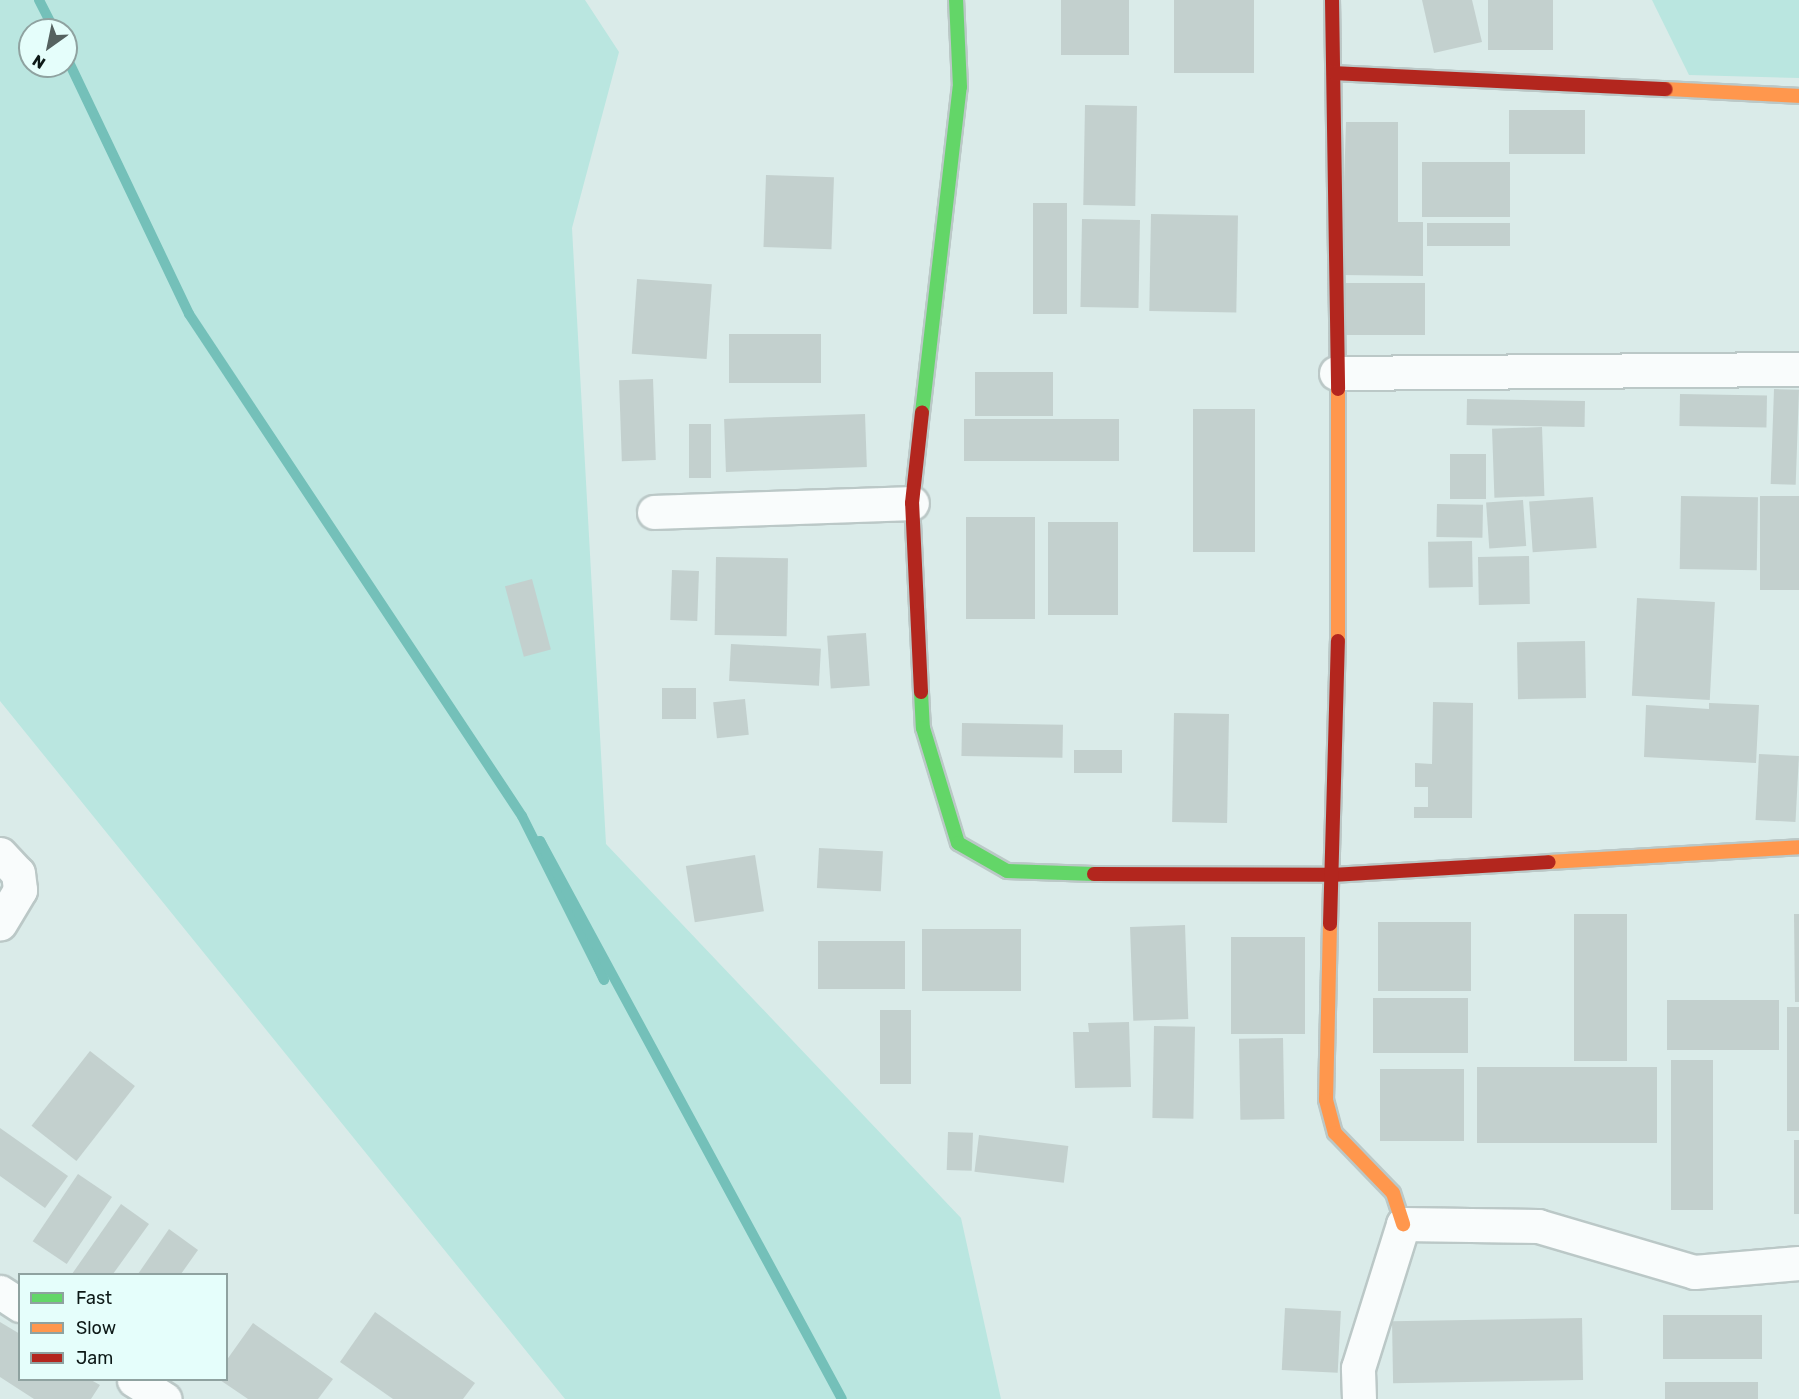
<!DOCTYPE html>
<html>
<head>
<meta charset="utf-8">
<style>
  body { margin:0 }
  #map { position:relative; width:1799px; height:1399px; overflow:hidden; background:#daebe9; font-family:Rubik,sans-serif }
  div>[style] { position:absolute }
  .green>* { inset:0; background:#bae6e0 }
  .stream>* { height:10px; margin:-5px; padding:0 5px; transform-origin:5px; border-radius:5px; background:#74c0b9 }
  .building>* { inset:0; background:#c3d0ce; transform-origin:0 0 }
  .roads { filter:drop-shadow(2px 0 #bbc8c7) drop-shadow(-2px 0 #bbc8c7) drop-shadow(0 2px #bbc8c7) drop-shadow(0 -2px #bbc8c7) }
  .street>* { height:33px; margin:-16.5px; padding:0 16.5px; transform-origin:16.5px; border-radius:16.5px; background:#f9fcfc }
  .fast>* { height:14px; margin:-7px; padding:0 7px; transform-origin:7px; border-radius:7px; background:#63d668 }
  .slow>* { height:14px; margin:-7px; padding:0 7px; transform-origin:7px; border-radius:7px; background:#ff974d }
  .jam>* { height:14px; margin:-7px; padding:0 7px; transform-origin:7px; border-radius:7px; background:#b3261e }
  span { translate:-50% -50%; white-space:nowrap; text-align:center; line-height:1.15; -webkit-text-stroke:6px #e5fefb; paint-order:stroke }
  .legend { position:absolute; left:18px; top:1273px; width:210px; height:108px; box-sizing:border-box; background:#e5fefb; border:2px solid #8fa2a0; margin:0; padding:8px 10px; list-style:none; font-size:18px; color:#0d1917 }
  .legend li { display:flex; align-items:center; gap:12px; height:30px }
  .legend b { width:30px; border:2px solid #8fa2a0 }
  .north { position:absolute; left:18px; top:18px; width:60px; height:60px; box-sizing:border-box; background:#e5fefb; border:2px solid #8fa2a0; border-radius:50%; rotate:213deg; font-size:16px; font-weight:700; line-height:24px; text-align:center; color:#0d1917 }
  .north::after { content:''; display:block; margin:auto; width:21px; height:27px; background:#556260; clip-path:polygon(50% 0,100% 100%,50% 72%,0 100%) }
</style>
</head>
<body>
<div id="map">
  <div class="green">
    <i style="clip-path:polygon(evenodd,0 0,585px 0,619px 52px,572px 228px,606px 844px,961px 1218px,1001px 1399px,565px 1399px,0 701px,0 0,30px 30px,66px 30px,66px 66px,30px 66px,30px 30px)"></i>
    <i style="clip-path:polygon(1652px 0,1799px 0,1799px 78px,1689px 75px)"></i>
  </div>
  <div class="stream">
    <i style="left:39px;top:0;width:34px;rotate:63deg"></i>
    <i style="left:66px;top:56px;width:286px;rotate:64.5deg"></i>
    <i style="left:189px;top:314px;width:602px;rotate:56.44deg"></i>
    <i style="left:522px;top:816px;width:183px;rotate:63.4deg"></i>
    <i style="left:604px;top:980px;width:153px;rotate:-114.7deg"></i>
    <i style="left:540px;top:841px;width:634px;rotate:61.58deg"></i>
  </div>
  <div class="building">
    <i style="left:1061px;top:0;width:68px;height:55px"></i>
    <i style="left:1174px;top:0;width:80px;height:73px"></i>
    <i style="clip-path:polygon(1422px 0,1472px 0,1482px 42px,1434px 53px)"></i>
    <i style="left:1488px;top:0;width:65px;height:50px"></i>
    <i style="left:1085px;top:105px;width:52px;height:100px;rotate:1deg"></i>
    <i style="left:1509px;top:110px;width:76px;height:44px"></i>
    <i style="clip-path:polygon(1346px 122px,1398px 122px,1398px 222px,1423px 222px,1423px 276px,1341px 275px)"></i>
    <i style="left:1422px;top:162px;width:88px;height:55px"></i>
    <i style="left:766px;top:175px;width:68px;height:72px;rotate:2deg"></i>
    <i style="left:1033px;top:203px;width:34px;height:111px"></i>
    <i style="left:1151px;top:214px;width:87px;height:97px;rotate:1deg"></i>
    <i style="left:1082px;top:219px;width:58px;height:88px;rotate:1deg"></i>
    <i style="left:1427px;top:223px;width:83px;height:23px"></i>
    <i style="left:637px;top:279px;width:75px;height:75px;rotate:4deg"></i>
    <i style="left:1341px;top:283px;width:84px;height:52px"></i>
    <i style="left:729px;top:334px;width:92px;height:49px"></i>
    <i style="left:975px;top:372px;width:78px;height:44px"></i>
    <i style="left:653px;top:379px;width:81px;height:34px;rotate:88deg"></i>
    <i style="left:1774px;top:389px;width:25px;height:95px;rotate:2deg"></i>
    <i style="left:1680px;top:394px;width:87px;height:32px;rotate:1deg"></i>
    <i style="left:1467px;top:399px;width:118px;height:26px;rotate:1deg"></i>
    <i style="left:1193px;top:409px;width:62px;height:143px"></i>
    <i style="left:865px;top:414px;width:53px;height:141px;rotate:88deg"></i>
    <i style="left:964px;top:419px;width:155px;height:42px"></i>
    <i style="left:689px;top:424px;width:22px;height:54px"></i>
    <i style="left:1542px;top:427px;width:69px;height:50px;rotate:88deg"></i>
    <i style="left:1450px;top:454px;width:36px;height:45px"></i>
    <i style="left:1681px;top:496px;width:77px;height:73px;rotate:1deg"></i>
    <i style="left:1760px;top:496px;width:39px;height:94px"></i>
    <i style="left:1593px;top:497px;width:51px;height:64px;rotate:86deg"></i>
    <i style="left:1523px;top:500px;width:46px;height:37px;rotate:86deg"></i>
    <i style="left:1437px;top:504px;width:46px;height:33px;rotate:1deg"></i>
    <i style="left:966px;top:517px;width:69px;height:102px"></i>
    <i style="left:1048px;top:522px;width:70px;height:93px"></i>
    <i style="left:1472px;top:541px;width:46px;height:44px;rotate:89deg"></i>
    <i style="left:1529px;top:556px;width:48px;height:51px;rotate:89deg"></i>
    <i style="left:716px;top:557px;width:72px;height:78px;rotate:1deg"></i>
    <i style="left:672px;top:570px;width:27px;height:50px;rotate:2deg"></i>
    <i style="left:532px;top:579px;width:73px;height:28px;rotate:75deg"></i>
    <i style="left:1637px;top:598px;width:78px;height:98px;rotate:3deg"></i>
    <i style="left:866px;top:633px;width:53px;height:39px;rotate:86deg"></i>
    <i style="left:1585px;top:641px;width:57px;height:68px;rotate:89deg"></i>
    <i style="left:731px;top:644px;width:90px;height:37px;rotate:3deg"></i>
    <i style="left:662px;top:688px;width:34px;height:31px"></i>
    <i style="left:745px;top:699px;width:36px;height:32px;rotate:84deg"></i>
    <i style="clip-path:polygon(1433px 702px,1473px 703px,1472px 818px,1414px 818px,1414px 807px,1428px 807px,1428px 787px,1415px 787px,1415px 763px,1432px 764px)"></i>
    <i style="clip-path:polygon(1709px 703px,1759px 705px,1756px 763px,1644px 757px,1646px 705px,1709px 709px)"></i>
    <i style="left:1174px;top:713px;width:55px;height:109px;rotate:1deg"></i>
    <i style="left:962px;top:723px;width:101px;height:33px;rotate:1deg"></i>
    <i style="left:1074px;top:750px;width:48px;height:23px"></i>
    <i style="left:1759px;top:754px;width:40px;height:66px;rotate:3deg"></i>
    <i style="left:819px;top:848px;width:64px;height:40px;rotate:3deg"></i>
    <i style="left:755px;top:855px;width:57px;height:70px;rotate:81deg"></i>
    <i style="left:1574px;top:914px;width:53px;height:147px"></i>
    <i style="clip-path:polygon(1794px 914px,1799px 914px,1799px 1002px,1795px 1002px)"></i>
    <i style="left:1471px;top:922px;width:69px;height:93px;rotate:90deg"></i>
    <i style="left:1185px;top:925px;width:94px;height:55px;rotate:88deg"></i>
    <i style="left:922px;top:929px;width:99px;height:62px"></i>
    <i style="left:1231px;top:937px;width:74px;height:97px"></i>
    <i style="left:818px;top:941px;width:87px;height:48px"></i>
    <i style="left:1373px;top:998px;width:95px;height:55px"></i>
    <i style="left:1667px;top:1000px;width:112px;height:50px"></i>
    <i style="left:1787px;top:1007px;width:12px;height:124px"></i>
    <i style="left:880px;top:1010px;width:31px;height:74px"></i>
    <i style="clip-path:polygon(1129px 1022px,1131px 1087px,1075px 1088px,1073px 1032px,1089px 1032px,1088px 1023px)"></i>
    <i style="left:1154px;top:1026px;width:41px;height:92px;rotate:1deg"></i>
    <i style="left:1283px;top:1038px;width:81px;height:44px;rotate:89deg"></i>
    <i style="left:90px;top:1051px;width:57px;height:95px;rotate:38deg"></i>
    <i style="left:1671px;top:1060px;width:42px;height:150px"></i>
    <i style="left:1477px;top:1067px;width:180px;height:76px"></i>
    <i style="left:1464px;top:1069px;width:72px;height:84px;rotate:90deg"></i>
    <i style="clip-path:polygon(0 1128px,68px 1176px,45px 1208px,0 1176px)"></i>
    <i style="left:948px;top:1132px;width:25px;height:38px;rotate:2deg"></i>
    <i style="left:979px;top:1135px;width:90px;height:37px;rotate:7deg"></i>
    <i style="left:1794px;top:1140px;width:5px;height:74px"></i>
    <i style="left:78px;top:1174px;width:41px;height:81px;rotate:34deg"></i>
    <i style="clip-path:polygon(121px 1204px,149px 1224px,113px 1274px,72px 1274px)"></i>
    <i style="clip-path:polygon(169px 1229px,198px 1250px,181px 1274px,138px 1274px)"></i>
    <i style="left:1285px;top:1308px;width:56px;height:62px;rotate:3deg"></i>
    <i style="clip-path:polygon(375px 1312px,475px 1383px,463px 1399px,393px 1399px,340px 1362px)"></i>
    <i style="left:1663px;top:1315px;width:99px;height:44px"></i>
    <i style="left:1582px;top:1318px;width:62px;height:190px;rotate:89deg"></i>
    <i style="clip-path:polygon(0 1322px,20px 1334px,20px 1380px,91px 1380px,100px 1385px,91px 1399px,34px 1399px,0 1377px)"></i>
    <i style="clip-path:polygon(253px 1323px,333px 1379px,318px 1399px,248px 1399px,220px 1380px,226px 1380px,226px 1361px)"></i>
    <i style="left:1665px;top:1382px;width:93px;height:17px"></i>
  </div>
  <div class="roads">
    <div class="street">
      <i style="left:1336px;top:373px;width:463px;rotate:-0.5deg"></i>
      <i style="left:654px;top:512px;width:258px;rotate:-2deg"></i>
      <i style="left:0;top:854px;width:26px;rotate:47deg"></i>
      <i style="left:18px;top:873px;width:17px;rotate:83deg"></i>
      <i style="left:20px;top:890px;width:39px;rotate:121deg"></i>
      <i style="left:0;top:1292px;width:24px;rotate:33deg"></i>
      <i style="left:134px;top:1380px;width:36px;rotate:32deg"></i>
      <i style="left:1359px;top:1399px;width:31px;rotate:-92deg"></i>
      <i style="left:1358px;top:1368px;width:151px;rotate:-72.6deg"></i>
      <i style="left:1403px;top:1224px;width:135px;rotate:0.8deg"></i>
      <i style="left:1538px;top:1226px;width:163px;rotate:16.4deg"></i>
      <i style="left:1694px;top:1272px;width:105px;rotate:-4.9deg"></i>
    </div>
    <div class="fast">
      <i style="left:922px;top:413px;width:328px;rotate:-83.4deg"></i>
      <i style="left:960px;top:87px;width:87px;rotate:-92.6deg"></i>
      <i style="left:921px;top:692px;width:36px;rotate:87deg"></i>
      <i style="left:923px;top:728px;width:120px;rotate:73.1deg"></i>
      <i style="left:958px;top:843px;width:56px;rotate:29.7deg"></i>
      <i style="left:1007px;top:871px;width:87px;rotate:2deg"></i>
    </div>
    <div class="slow">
      <i style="left:1666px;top:89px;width:133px;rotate:3deg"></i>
      <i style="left:1338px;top:641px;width:252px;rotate:-90deg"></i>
      <i style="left:1549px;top:862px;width:250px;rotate:-3.4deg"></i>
      <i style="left:1330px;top:924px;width:176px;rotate:91.3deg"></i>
      <i style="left:1326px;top:1100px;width:34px;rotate:75deg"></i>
      <i style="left:1335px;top:1133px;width:83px;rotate:46deg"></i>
      <i style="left:1393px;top:1193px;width:33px;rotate:72deg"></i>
    </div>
    <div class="jam">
      <i style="left:1332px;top:0;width:389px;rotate:89.1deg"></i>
      <i style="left:1334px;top:73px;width:332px;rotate:2.8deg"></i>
      <i style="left:921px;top:692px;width:189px;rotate:-92.7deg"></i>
      <i style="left:912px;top:503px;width:91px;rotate:-83.7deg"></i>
      <i style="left:1094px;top:874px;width:238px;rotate:0.2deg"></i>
      <i style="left:1332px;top:875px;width:217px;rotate:-3.4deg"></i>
      <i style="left:1330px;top:924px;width:283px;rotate:-88.4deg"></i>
    </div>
  </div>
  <ul class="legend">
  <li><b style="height:8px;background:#63d668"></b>Fast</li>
  <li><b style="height:8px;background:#ff974d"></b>Slow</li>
  <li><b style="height:8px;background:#b3261e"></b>Jam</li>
  </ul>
  <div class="north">N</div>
</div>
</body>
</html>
